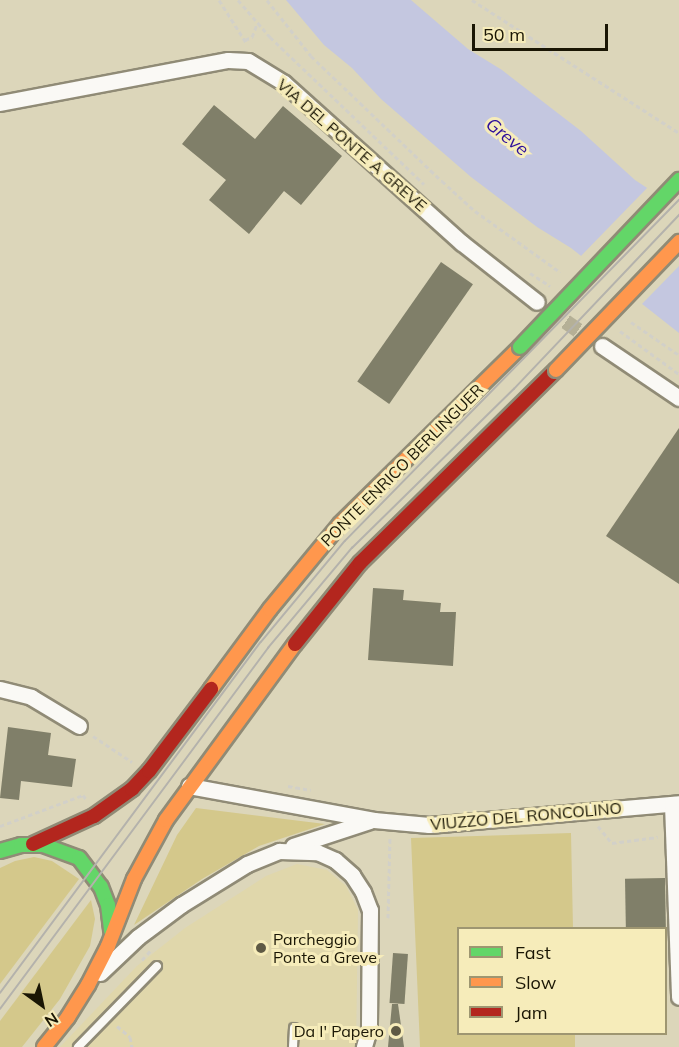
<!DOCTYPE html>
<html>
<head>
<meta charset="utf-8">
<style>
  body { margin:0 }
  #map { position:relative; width:679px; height:1047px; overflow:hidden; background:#dcd6ba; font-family:Mulish,sans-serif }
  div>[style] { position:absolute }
  .built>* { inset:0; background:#e0d7ab }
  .green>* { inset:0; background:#d4c88b }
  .water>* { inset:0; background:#c4c7e0 }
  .pier>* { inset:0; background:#dcd6ba }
  .building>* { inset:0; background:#807f69; transform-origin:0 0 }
  .street-tunnel>* { height:15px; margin-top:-7.5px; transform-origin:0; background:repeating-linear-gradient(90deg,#b5b096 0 15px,transparent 0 23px) }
  .path>* { height:3px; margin-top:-1.5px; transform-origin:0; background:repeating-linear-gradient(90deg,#d2d0c8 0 4.5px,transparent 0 7.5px) }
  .roads { filter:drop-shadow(2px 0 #908b76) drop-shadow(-2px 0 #908b76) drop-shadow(0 2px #908b76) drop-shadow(0 -2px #908b76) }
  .lane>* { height:8px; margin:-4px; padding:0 4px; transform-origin:4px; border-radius:4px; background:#faf9f5 }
  .street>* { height:15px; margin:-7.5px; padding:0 7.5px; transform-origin:7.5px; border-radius:7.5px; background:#faf9f5 }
  .fast>* { height:14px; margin:-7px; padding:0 7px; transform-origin:7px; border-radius:7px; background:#63d668 }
  .slow>* { height:14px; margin:-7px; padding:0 7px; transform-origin:7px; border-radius:7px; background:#ff974d }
  .jam>* { height:14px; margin:-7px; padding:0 7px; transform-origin:7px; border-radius:7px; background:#b3261e }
  .tram>* { height:1.5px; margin:-0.75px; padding:0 0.75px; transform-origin:0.75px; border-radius:0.75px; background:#b4b2ac }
  .bridges { filter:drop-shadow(2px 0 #908b76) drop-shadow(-2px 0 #908b76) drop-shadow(0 2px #908b76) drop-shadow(0 -2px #908b76) }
  .fast-bridge>* { height:14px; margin:-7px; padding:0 7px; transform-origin:7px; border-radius:7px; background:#63d668 }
  .slow-bridge>* { height:14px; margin:-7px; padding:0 7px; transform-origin:7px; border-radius:7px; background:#ff974d }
  .dots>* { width:16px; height:16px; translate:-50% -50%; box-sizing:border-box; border:3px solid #f6ecba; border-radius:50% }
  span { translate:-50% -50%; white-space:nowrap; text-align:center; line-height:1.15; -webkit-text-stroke:6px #f6ecba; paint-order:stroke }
  .street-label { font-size:16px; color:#1a1604 }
  .poi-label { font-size:16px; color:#1a1604 }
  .left { translate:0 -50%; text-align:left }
  .right { translate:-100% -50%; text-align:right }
  .water-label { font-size:18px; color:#2d0e9b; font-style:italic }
  .legend { position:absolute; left:457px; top:927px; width:210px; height:108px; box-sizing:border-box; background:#f6ecba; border:2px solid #9e9671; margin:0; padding:8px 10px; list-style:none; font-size:18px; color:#1a1604 }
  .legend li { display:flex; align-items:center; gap:12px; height:30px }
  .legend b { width:30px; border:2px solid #9e9671 }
  .north { position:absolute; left:12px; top:975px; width:60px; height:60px; -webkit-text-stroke:4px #f6ecba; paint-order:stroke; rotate:147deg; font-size:16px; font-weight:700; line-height:24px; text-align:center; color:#1a1604 }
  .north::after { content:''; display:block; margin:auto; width:21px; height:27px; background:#1a1604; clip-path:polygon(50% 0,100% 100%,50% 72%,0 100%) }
  .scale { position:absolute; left:472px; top:24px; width:136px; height:27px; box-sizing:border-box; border:3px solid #1a1604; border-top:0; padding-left:8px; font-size:18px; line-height:21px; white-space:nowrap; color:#1a1604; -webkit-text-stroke:4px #f6ecba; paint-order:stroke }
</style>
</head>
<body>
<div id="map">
  <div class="built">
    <i style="clip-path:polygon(297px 864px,327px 870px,346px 886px,358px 910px,356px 1047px,60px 1047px,137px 966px,185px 928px,266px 876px)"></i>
  </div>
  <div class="green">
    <i style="clip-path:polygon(196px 808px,325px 824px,259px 846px,202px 879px,134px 925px,177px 835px)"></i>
    <i style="clip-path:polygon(571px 833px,573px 928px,458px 928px,458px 1034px,575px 1034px,575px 1047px,420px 1047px,411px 838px)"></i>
    <i style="clip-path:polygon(34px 857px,52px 861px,79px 879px,0 984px,0 868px,15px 861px)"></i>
    <i style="clip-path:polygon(91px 900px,95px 919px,90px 946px,60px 999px,22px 1047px,0 1047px,0 1021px)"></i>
  </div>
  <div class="water">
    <i style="clip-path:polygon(286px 0,411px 0,468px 49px,502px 70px,581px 131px,635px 180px,679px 209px,679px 333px,571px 248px,537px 227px,471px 177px,381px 99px,352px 68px,324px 45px)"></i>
  </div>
  <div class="pier">
    <i style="clip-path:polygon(649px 186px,679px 205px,679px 266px,641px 305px,579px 258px)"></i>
  </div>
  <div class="building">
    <i style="clip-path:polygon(214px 105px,255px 139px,283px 106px,342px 156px,301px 205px,284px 191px,249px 234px,209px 200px,226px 180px,182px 144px)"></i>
    <i style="left:441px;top:262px;width:39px;height:146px;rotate:35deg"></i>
    <i style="clip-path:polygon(679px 428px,679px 584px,606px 536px)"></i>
    <i style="clip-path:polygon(373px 588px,404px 590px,403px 600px,441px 603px,440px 612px,456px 612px,453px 666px,368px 660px)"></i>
    <i style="clip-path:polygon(8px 727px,51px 733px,48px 755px,76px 759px,72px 787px,21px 781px,19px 800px,0 798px)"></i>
    <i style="left:665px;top:878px;width:50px;height:40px;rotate:89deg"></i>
    <i style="left:393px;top:953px;width:15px;height:50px;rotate:4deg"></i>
    <i style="clip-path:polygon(392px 1004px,398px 1004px,404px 1047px,388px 1047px)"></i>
  </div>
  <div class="street-tunnel">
    <i style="left:547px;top:308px;width:57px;rotate:35.1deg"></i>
  </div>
  <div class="path">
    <i style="left:219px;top:0;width:52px;rotate:57.5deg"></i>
    <i style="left:238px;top:0;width:49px;rotate:49.1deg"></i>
    <i style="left:270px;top:37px;width:213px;rotate:43.7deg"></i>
    <i style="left:267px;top:0;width:71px;rotate:51.8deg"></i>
    <i style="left:311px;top:56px;width:181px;rotate:43.7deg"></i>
    <i style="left:442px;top:181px;width:45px;rotate:42.3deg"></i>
    <i style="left:475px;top:211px;width:105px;rotate:35.7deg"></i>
    <i style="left:472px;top:0;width:246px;rotate:32.7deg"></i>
    <i style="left:245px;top:40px;width:8px;rotate:-23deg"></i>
    <i style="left:252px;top:37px;width:14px;rotate:-69deg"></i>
    <i style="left:530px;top:273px;width:24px;rotate:33deg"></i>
    <i style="left:631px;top:322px;width:58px;rotate:34.5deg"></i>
    <i style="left:620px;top:331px;width:73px;rotate:36.1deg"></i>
    <i style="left:93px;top:736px;width:47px;rotate:33.7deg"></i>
    <i style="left:288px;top:786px;width:23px;rotate:10deg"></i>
    <i style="left:0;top:826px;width:89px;rotate:-20.5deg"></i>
    <i style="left:83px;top:795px;width:5px;rotate:53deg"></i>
    <i style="left:598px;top:826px;width:22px;rotate:51deg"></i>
    <i style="left:612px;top:843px;width:46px;rotate:-7.4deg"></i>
    <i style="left:388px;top:918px;width:80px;rotate:-88.6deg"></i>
    <i style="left:142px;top:960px;width:13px;rotate:-48deg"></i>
    <i style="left:117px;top:1026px;width:17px;rotate:40deg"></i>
    <i style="left:130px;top:1037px;width:10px;rotate:79deg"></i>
  </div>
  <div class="roads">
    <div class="lane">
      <i style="left:78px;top:1047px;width:113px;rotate:-45.7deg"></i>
      <i style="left:293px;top:1047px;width:19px;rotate:-87deg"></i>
    </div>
    <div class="street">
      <i style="left:0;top:103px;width:232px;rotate:-10.7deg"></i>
      <i style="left:228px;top:60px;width:20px;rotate:3deg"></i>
      <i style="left:248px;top:61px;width:42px;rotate:31.4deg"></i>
      <i style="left:284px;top:83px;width:239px;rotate:42deg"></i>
      <i style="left:462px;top:243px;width:95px;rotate:38.2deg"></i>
      <i style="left:602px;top:346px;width:93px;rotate:34deg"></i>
      <i style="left:0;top:689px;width:32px;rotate:14deg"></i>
      <i style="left:31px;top:697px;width:56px;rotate:31.1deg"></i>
      <i style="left:189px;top:786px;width:188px;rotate:10.4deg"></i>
      <i style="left:374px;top:820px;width:55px;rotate:5.2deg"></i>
      <i style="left:429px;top:825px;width:251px;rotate:-5deg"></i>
      <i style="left:672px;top:804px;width:193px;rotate:87.9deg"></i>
      <i style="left:293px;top:846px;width:81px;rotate:-18deg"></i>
      <i style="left:100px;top:973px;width:52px;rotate:-43.5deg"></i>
      <i style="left:138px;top:937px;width:54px;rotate:-36.7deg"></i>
      <i style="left:181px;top:905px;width:78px;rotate:-31.8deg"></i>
      <i style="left:247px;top:864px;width:35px;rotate:-22deg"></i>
      <i style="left:279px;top:851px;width:38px;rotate:2deg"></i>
      <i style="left:317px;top:852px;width:20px;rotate:24deg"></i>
      <i style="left:335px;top:860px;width:23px;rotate:41deg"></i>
      <i style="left:352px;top:875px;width:20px;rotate:57deg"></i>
      <i style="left:363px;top:892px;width:19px;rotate:69deg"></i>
      <i style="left:370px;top:910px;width:119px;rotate:90.5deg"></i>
      <i style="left:369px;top:1029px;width:19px;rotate:106deg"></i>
    </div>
    <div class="fast">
      <i style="left:0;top:851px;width:22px;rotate:-16deg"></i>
      <i style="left:21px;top:845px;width:22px"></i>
      <i style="left:43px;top:845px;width:38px;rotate:20deg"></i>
      <i style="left:79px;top:858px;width:36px;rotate:53deg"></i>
      <i style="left:101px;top:887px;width:19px;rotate:69deg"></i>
      <i style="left:108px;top:905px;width:26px;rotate:83deg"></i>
    </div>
    <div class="slow">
      <i style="left:211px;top:689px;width:99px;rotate:-53.6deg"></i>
      <i style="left:270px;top:609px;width:110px;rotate:-50.5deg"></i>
      <i style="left:340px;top:524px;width:252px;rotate:-44.5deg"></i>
      <i style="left:44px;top:1047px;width:38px;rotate:-51deg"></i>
      <i style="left:68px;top:1017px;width:38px;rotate:-58deg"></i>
      <i style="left:88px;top:985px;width:44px;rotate:-62.9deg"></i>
      <i style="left:108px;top:946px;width:72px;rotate:-68.8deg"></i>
      <i style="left:134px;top:879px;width:67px;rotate:-61.5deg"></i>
      <i style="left:166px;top:820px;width:218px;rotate:-53.8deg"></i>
    </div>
    <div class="jam">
      <i style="left:295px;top:644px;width:104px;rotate:-51.3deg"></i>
      <i style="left:360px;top:563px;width:275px;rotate:-44.6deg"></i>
      <i style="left:33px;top:844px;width:67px;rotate:-24.7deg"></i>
      <i style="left:94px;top:816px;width:47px;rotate:-35.4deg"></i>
      <i style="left:132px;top:789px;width:25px;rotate:-47deg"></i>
      <i style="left:149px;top:771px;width:103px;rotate:-52.9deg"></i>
    </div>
  </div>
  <div class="tram">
    <i style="left:0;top:993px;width:437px;rotate:-53.4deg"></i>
    <i style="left:261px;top:642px;width:131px;rotate:-50.3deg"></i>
    <i style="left:345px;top:541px;width:477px;rotate:-45.6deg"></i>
    <i style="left:0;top:1009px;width:450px;rotate:-53.4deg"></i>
    <i style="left:268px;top:648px;width:131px;rotate:-50deg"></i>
    <i style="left:352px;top:548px;width:227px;rotate:-44.5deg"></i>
    <i style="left:514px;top:389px;width:240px;rotate:-46.5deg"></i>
  </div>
  <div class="bridges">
    <div class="fast-bridge">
      <i style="left:520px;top:347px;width:231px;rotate:-46.4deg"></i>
    </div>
    <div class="slow-bridge">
      <i style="left:556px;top:370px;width:178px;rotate:-46.1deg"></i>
    </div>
  </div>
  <div class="dots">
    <i style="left:261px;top:948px;background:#5e5944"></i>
    <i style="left:396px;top:1031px;background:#5e5944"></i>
  </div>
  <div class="street-label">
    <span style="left:352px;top:145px;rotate:41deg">VIA DEL PONTE A GREVE</span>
    <span style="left:402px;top:465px;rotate:-45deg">PONTE ENRICO BERLINGUER</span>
    <span style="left:526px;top:816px;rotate:-5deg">VIUZZO DEL RONCOLINO</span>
  </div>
  <div class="poi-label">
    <span class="left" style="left:273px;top:948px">Parcheggio<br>Ponte a Greve</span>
    <span class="right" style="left:384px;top:1031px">Da I' Papero</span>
  </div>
  <div class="water-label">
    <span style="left:507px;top:137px;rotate:39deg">Greve</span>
  </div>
  <ul class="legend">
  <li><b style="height:8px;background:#63d668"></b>Fast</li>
  <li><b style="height:8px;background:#ff974d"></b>Slow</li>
  <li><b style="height:8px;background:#b3261e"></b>Jam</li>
  </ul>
  <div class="north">N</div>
  <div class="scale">50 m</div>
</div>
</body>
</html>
